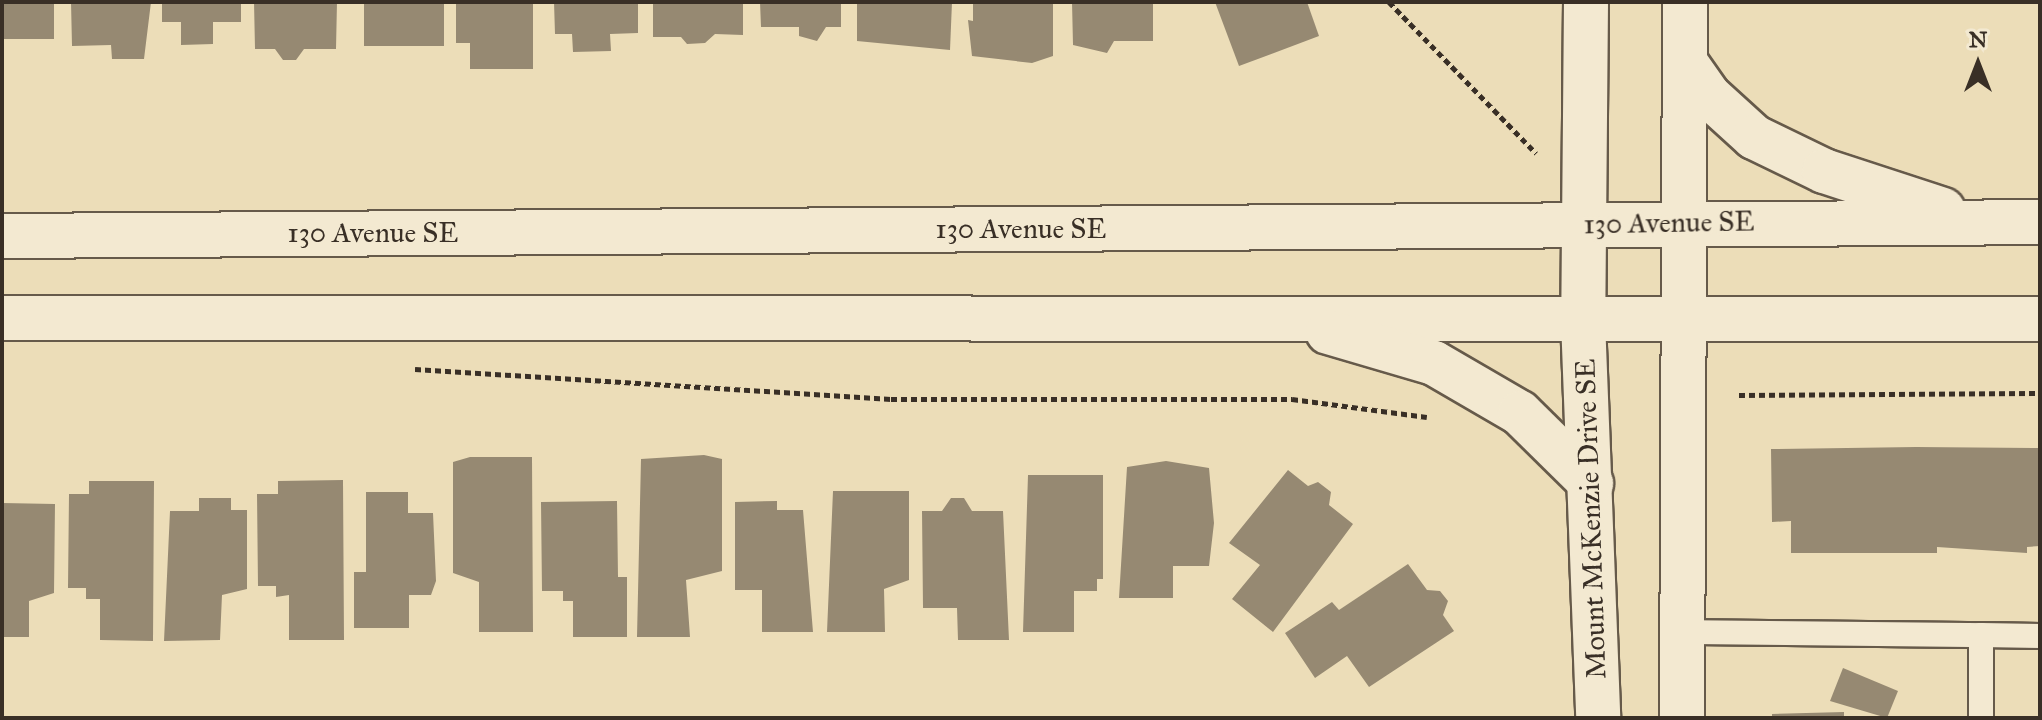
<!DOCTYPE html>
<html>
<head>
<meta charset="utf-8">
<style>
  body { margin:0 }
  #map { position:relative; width:2042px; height:720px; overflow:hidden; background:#ecddb8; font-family:"IM FELL Great Primer",serif }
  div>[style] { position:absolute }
  .building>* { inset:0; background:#968972; transform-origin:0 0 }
  .path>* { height:5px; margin-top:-2.5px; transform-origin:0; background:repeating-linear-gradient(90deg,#392f26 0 6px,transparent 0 10px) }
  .roads { filter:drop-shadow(2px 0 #665a4a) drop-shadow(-2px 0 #665a4a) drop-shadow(0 2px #665a4a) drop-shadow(0 -2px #665a4a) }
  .service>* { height:24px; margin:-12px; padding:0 12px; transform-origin:12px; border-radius:12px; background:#f3e9d1 }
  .tertiary>* { height:44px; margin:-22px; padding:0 22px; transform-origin:22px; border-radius:22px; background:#f3e9d1 }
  span { translate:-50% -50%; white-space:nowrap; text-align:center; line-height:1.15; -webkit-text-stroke:7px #f3e9d1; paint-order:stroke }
  .street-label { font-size:28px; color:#392f26 }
  .frame { position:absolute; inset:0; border:4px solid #392f26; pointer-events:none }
  .north { position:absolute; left:1938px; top:24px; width:80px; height:80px; -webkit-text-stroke:6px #f3e9d1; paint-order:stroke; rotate:0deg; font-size:22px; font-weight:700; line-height:32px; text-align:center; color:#392f26 }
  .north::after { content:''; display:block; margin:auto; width:28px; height:36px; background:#392f26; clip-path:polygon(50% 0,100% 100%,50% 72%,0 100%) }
</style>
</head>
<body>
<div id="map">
  <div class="building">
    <i style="left:2px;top:2px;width:52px;height:37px"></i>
    <i style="clip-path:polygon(71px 2px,151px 2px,144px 59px,112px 59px,111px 45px,72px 46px)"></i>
    <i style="clip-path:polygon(162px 2px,241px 2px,241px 22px,213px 22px,213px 44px,181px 45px,181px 22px,162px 22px)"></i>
    <i style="clip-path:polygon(254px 2px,337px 2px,336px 49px,304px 49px,296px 60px,283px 60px,275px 49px,255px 49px)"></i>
    <i style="left:364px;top:2px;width:80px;height:44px"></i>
    <i style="clip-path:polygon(456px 2px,533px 2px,533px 69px,470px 69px,470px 43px,456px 43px)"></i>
    <i style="clip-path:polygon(554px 2px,638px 2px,638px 33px,610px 34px,611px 51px,573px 52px,572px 34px,555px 34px)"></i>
    <i style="clip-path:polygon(653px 2px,743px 2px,743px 35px,715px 34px,705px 43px,687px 44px,681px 37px,653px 37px)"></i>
    <i style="clip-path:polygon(760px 2px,841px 2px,841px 27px,826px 27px,817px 41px,799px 36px,799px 27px,761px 27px)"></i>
    <i style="clip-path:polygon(857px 2px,952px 2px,950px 50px,857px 41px)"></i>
    <i style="clip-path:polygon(973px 2px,1053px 2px,1053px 56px,1032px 63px,972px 56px,968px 20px,973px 21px)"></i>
    <i style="clip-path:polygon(1072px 2px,1153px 2px,1153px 41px,1114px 41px,1107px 53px,1073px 45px)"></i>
    <i style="clip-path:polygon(1215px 2px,1307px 2px,1319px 36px,1239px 66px)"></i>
    <i style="clip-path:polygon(1916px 447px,2040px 448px,2040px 546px,2027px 547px,2027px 553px,1937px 547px,1937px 553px,1791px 553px,1791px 521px,1772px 522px,1771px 449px)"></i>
    <i style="clip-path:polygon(704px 455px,722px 459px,722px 571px,686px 580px,690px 637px,637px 637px,641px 459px)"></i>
    <i style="clip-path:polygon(470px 457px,532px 457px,533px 632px,479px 632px,479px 582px,453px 573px,453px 462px)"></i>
    <i style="clip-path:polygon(1166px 461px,1209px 468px,1214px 523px,1209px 566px,1173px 566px,1173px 598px,1119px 598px,1127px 467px)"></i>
    <i style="clip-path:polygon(1288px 470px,1308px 486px,1318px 482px,1331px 492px,1329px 505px,1353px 524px,1273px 632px,1232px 599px,1260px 565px,1229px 543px)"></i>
    <i style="clip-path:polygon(1028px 475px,1103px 475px,1103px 579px,1097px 579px,1097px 591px,1074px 591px,1074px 632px,1023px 632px)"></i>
    <i style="clip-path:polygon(343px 480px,344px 640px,289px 640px,289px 595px,276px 597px,276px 586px,258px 586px,257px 494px,278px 494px,278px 481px)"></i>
    <i style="clip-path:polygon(89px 481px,154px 481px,153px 641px,100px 640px,100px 599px,86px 599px,86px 588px,68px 588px,69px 494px,89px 494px)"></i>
    <i style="clip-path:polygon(833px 491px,909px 491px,909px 580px,884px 589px,885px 632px,827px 632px)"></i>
    <i style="clip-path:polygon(366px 492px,408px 492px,408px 513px,433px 513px,436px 581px,431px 595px,409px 595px,409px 628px,354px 628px,354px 572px,366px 572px)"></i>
    <i style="clip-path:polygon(199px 498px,231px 498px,231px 510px,247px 510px,247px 589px,222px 595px,220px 640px,164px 641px,170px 511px,199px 511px)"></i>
    <i style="clip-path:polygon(951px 498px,964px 498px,972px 511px,1003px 511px,1009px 640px,958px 640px,957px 608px,923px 608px,922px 511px,942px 511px)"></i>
    <i style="clip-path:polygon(617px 501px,618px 577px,627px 577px,627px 637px,573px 637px,573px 601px,563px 601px,563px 591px,542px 591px,541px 502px)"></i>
    <i style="clip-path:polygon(777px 501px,777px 510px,803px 510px,813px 632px,762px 632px,762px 590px,735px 590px,735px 502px)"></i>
    <i style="clip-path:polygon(2px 503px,55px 504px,54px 593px,29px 601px,29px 637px,2px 637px)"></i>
    <i style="clip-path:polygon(1408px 564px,1427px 590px,1440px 591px,1448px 601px,1443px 615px,1454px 631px,1369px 687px,1347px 656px,1315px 678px,1285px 633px,1332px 602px,1339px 610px)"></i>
    <i style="clip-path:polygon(1843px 668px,1898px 691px,1887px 718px,1830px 701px)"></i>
    <i style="clip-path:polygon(1844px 712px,1844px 718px,1772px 718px,1772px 714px)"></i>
  </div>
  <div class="path">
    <i style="left:1389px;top:2px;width:211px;rotate:45.8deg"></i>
    <i style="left:415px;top:369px;width:477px;rotate:3.6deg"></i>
    <i style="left:891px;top:399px;width:401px"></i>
    <i style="left:1292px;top:399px;width:136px;rotate:7.6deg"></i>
    <i style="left:1739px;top:395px;width:301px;rotate:-0.4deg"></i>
  </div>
  <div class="roads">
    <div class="service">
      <i style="left:1682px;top:632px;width:299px;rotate:0.6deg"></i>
      <i style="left:1981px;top:635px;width:83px;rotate:90deg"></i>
      <i style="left:1981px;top:635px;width:59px;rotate:1deg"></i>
    </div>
    <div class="tertiary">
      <i style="left:1586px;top:2px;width:318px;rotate:90.5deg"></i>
      <i style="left:1583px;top:320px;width:398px;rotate:87.8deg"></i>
      <i style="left:1685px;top:62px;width:42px;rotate:54.8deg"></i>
      <i style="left:1709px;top:96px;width:61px;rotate:42.3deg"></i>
      <i style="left:1754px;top:137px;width:78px;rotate:25.9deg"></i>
      <i style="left:1824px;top:171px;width:125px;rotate:18.1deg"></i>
      <i style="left:2px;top:236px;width:2038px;rotate:-0.39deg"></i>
      <i style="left:2px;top:318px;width:2038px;rotate:0.03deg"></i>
      <i style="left:1328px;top:332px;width:110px;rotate:16.3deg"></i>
      <i style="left:1434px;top:363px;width:99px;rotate:30.2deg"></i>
      <i style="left:1520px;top:413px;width:100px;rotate:44.6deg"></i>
      <i style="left:1682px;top:718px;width:716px;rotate:-89.76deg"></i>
    </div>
  </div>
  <div class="street-label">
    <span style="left:1669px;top:223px;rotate:-1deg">130 Avenue SE</span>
    <span style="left:1021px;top:229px">130 Avenue SE</span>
    <span style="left:373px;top:233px">130 Avenue SE</span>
    <span style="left:1591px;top:519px;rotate:-92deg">Mount McKenzie Drive SE</span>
  </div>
  <div class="frame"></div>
  <div class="north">N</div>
</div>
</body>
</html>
